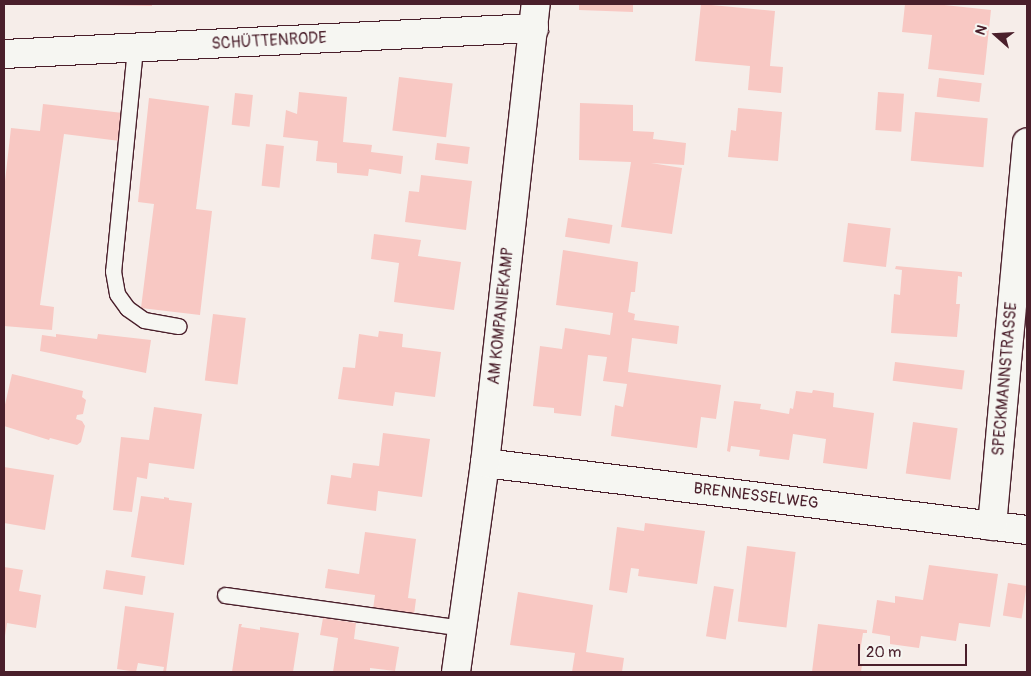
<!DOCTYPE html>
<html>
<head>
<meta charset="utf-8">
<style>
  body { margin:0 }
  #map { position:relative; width:1031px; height:676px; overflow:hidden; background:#f6ede9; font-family:Pangolin,sans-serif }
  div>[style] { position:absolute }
  .building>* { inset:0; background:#f8c8c3; transform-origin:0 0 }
  .roads { filter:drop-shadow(1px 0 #4a1f2b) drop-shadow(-1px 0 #4a1f2b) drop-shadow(0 1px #4a1f2b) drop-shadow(0 -1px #4a1f2b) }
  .service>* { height:15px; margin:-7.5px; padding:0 7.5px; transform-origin:7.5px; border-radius:7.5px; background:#f6f6f2 }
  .minor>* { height:28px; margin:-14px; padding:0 14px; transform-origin:14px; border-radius:14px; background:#f6f6f2 }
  span { translate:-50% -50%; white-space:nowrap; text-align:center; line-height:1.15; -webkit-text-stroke:5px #f6f6f2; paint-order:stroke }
  .street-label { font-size:16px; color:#4a1f2b }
  .frame { position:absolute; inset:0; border:5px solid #4a1f2b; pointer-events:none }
  .north { position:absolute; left:971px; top:10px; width:50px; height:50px; -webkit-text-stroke:4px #f6f6f2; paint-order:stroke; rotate:289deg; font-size:14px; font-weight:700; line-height:20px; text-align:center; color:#4a1f2b }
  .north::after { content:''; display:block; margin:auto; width:18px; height:22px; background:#4a1f2b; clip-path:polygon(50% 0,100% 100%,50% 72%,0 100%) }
  .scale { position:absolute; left:858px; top:644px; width:109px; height:22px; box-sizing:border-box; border:2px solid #4a1f2b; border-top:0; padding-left:6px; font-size:15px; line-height:18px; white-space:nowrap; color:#4a1f2b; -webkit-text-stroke:4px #f6f6f2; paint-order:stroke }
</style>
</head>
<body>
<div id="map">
  <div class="building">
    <i style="clip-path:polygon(97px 4px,152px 4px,152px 6px,97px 5px)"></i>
    <i style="clip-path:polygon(579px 4px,633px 4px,633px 12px,579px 10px)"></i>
    <i style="clip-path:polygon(701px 4px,775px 11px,770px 66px,783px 67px,781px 93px,748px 90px,750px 66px,695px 61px)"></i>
    <i style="clip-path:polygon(905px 4px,935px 4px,991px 10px,984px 75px,928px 69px,932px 35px,902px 32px)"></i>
    <i style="left:399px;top:77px;width:54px;height:54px;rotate:7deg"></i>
    <i style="left:939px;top:78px;width:43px;height:19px;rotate:7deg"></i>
    <i style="clip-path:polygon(299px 92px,347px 97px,343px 142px,372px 145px,371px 152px,403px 156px,401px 174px,369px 169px,368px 176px,337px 173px,337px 163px,316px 161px,318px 141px,283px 137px,286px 110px,297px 114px)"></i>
    <i style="left:878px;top:92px;width:26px;height:38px;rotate:4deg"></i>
    <i style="left:235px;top:93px;width:18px;height:32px;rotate:6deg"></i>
    <i style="clip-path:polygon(149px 98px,209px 106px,196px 209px,212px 211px,200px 315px,141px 308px,154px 204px,138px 202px)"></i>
    <i style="clip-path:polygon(580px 103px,633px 105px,633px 131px,654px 132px,653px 139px,686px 143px,684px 165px,651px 163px,682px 168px,672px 234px,621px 227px,631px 162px,579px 160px)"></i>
    <i style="clip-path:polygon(43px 104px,123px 113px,120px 141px,64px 134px,40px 305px,54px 307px,52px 330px,4px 326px,4px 190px,11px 128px,40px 131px)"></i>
    <i style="clip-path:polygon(738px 108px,782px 112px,778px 161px,728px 157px,731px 130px,736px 131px)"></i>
    <i style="left:915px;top:112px;width:73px;height:49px;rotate:5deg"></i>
    <i style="left:437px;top:143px;width:33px;height:17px;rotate:7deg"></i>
    <i style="left:266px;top:144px;width:18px;height:42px;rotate:6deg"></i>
    <i style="clip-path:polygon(421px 175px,472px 181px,466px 230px,405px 222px,409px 191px,419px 192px)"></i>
    <i style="left:568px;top:218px;width:45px;height:19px;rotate:9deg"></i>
    <i style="left:848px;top:223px;width:43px;height:39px;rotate:7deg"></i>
    <i style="clip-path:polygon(374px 234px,421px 240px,418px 256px,461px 262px,454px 310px,394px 302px,399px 263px,371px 259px)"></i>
    <i style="clip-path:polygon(563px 250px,638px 262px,635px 292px,631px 292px,628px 312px,635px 314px,634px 320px,679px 326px,677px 344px,632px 338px,628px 372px,721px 385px,716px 419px,701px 417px,697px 448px,611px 436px,615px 405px,623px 407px,627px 384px,603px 381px,607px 357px,588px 355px,581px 416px,554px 413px,554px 408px,533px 406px,540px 346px,562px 349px,565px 328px,610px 335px,613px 313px,556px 305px)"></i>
    <i style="clip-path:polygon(896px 266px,962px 272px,962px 277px,958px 276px,956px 304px,960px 304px,957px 337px,891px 333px,894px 294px,900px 295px,902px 270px,895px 269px)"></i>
    <i style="left:213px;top:314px;width:33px;height:67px;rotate:7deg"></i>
    <i style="clip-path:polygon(379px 331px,403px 334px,402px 347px,441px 352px,435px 397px,395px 392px,393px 406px,338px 399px,343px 367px,355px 368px,359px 334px,378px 337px)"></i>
    <i style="clip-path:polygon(56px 334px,97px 339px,98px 334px,151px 340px,146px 373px,40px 351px,42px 335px,56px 337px)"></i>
    <i style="left:895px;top:362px;width:70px;height:19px;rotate:7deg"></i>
    <i style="clip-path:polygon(12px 374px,83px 391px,82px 397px,86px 400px,83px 414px,77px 415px,76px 419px,82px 421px,85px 426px,81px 442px,77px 445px,50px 438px,49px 440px,4px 426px,4px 409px)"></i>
    <i style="clip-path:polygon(813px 390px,834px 393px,833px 407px,874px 413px,867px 469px,823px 463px,826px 439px,793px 434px,789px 460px,759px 456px,760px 450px,731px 446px,730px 452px,727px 451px,734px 401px,761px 404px,760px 409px,789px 414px,790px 408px,793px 409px,796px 391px,812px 393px)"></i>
    <i style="clip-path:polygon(154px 407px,202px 414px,194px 469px,149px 463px,147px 479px,137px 477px,132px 512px,113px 510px,121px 437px,149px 440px)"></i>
    <i style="left:913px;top:422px;width:45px;height:52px;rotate:8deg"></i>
    <i style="clip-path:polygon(383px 433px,430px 439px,422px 497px,378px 491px,376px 511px,327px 504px,331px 475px,351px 478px,353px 463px,379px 466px)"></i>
    <i style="clip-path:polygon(4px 467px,54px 475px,45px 530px,4px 523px)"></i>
    <i style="clip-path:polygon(141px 496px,164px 499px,164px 497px,169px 498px,169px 500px,192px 503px,184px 565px,131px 557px)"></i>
    <i style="clip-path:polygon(645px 523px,705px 531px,697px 584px,638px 576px,639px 569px,631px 568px,627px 593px,609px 590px,617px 527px,644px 531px)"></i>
    <i style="clip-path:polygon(365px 532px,416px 539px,408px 598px,416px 599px,414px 615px,373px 609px,375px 595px,325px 588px,328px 569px,359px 574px)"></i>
    <i style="left:747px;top:546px;width:49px;height:76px;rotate:7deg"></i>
    <i style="clip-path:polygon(929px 565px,998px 574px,990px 627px,959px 623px,956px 641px,921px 636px,919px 648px,890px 644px,890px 636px,872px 633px,877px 600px,895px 603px,895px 596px,923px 600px)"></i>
    <i style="clip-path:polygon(4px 567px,23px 570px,19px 591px,41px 595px,36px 628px,7px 623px,5px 636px)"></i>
    <i style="left:106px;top:570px;width:40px;height:19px;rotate:9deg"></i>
    <i style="left:1008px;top:583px;width:19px;height:33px;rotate:9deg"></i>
    <i style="left:714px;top:586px;width:20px;height:51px;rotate:9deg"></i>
    <i style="clip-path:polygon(518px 592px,593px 605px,586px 652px,624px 658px,622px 672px,572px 672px,575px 653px,510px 645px)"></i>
    <i style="clip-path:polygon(125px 606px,174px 613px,166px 672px,163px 672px,164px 667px,138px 663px,136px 672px,117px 669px)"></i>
    <i style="clip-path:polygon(323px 618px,356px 623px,354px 639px,399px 647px,395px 671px,370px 668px,370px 672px,333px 672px,338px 638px,320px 635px)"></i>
    <i style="clip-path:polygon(239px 624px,242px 624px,241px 627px,260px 630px,260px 627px,299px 633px,293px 672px,232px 672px)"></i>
    <i style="clip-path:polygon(818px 624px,867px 630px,867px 633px,863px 633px,858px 664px,862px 665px,861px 672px,812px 672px)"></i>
  </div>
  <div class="roads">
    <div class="service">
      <i style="left:135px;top:48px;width:224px;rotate:95.6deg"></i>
      <i style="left:113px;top:271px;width:23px;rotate:80deg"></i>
      <i style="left:117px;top:294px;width:17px;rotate:54deg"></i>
      <i style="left:127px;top:308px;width:21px;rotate:35deg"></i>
      <i style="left:144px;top:320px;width:35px;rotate:10deg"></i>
      <i style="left:225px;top:595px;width:239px;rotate:7.9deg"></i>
    </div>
    <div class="minor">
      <i style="left:4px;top:54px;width:531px;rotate:-2.81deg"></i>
      <i style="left:485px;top:463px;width:546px;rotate:7.05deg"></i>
      <i style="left:992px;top:526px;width:385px;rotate:-84.8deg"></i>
      <i style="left:456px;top:672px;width:211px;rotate:-82.1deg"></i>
      <i style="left:485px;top:463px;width:462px;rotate:-83.7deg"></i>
    </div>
  </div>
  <div class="street-label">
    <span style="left:269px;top:41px;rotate:-3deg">SCHÜTTENRODE</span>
    <span style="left:501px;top:316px;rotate:-84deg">AM KOMPANIEKAMP</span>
    <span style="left:1005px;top:379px;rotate:-85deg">SPECKMANNSTRASSE</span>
    <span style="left:756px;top:496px;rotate:7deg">BRENNESSELWEG</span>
  </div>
  <div class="frame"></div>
  <div class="north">N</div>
  <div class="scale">20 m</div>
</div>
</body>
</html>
